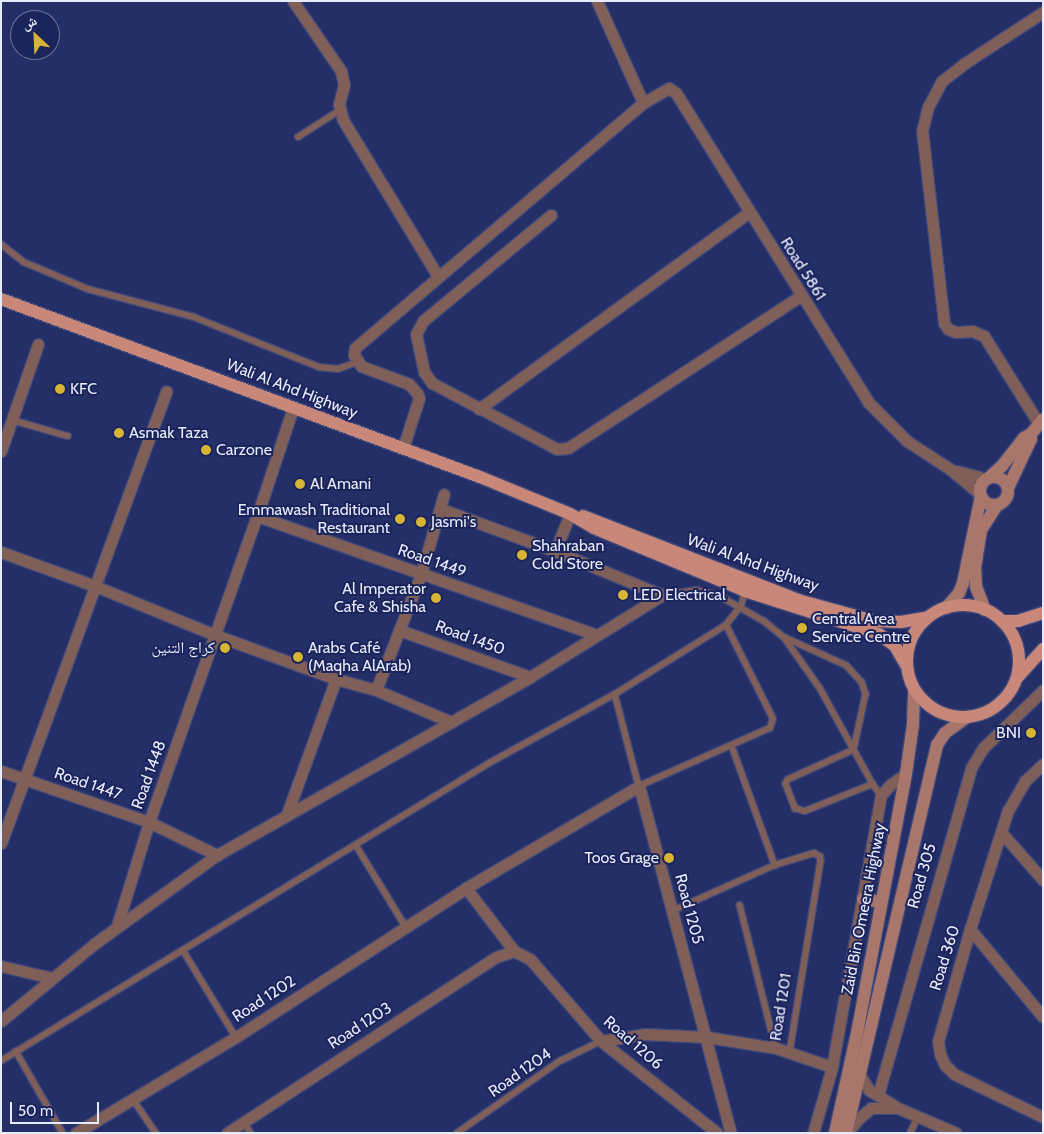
<!DOCTYPE html>
<html>
<head>
<meta charset="utf-8">
<style>
  body { margin:0 }
  #map { position:relative; width:1044px; height:1134px; overflow:hidden; background:#252f67; font-family:Cabin,"Noto Naskh Arabic",sans-serif }
  div>[style] { position:absolute }
  .roads { filter:drop-shadow(1px 0 #40497b) drop-shadow(-1px 0 #40497b) drop-shadow(0 1px #40497b) drop-shadow(0 -1px #40497b) }
  .lane>* { height:5.5px; margin:-2.75px; padding:0 2.75px; transform-origin:2.75px; border-radius:2.75px; background:#805f58 }
  .street>* { height:11px; margin:-5.5px; padding:0 5.5px; transform-origin:5.5px; border-radius:5.5px; background:#805f58 }
  .secondary>* { height:12px; margin:-6px; padding:0 6px; transform-origin:6px; border-radius:6px; background:#a9766b }
  .secondary>.ring { margin:-6px; padding:0; box-sizing:content-box; background:none; border:12px solid #a9766b; border-radius:50% }
  .primary>* { height:12px; margin:-6px; padding:0 6px; transform-origin:6px; border-radius:6px; background:#c88779 }
  .primary>.ring { margin:-6px; padding:0; box-sizing:content-box; background:none; border:12px solid #c88779; border-radius:50% }
  .dots>* { width:14px; height:14px; translate:-50% -50%; box-sizing:border-box; border:2px solid #1c245c; border-radius:50% }
  span { translate:-50% -50%; white-space:nowrap; text-align:center; line-height:1.15; -webkit-text-stroke:4px #1c245c; paint-order:stroke }
  .street-label { font-size:16px; color:#e6ebf9 }
  .poi-label { font-size:16px; color:#e6ebf9 }
  .left { translate:0 -50%; text-align:left }
  .right { translate:-100% -50%; text-align:right }
  .frame { position:absolute; inset:0; border:2px solid #e6ebf9; pointer-events:none }
  .north { position:absolute; left:10px; top:10px; width:50px; height:50px; box-sizing:border-box; background:#1c245c; border:1px solid #6d749b; border-radius:50%; rotate:335deg; font-size:14px; font-weight:700; line-height:20px; text-align:center; color:#e6ebf9 }
  .north::after { content:''; display:block; margin:auto; width:18px; height:22px; background:#d8b434; clip-path:polygon(50% 0,100% 100%,50% 72%,0 100%) }
  .scale { position:absolute; left:10px; top:1102px; width:89px; height:22px; box-sizing:border-box; border:2px solid #e6ebf9; border-top:0; padding-left:6px; font-size:15px; line-height:18px; white-space:nowrap; color:#e6ebf9; -webkit-text-stroke:4px #1c245c; paint-order:stroke }
</style>
</head>
<body>
<div id="map">
  <div class="roads">
    <div class="lane">
      <i style="left:298px;top:137px;width:50px;rotate:-32.7deg"></i>
      <i style="left:1px;top:244px;width:29px;rotate:38deg"></i>
      <i style="left:24px;top:262px;width:69px;rotate:22.9deg"></i>
      <i style="left:88px;top:289px;width:110px;rotate:14.8deg"></i>
      <i style="left:194px;top:317px;width:135px;rotate:21.8deg"></i>
      <i style="left:319px;top:367px;width:19px;rotate:6deg"></i>
      <i style="left:338px;top:369px;width:20px;rotate:-20deg"></i>
      <i style="left:12px;top:420px;width:58px;rotate:15.9deg"></i>
      <i style="left:662px;top:595px;width:34px;rotate:-8deg"></i>
      <i style="left:696px;top:590px;width:23px;rotate:13deg"></i>
      <i style="left:718px;top:595px;width:53px;rotate:29.5deg"></i>
      <i style="left:764px;top:621px;width:26px;rotate:39deg"></i>
      <i style="left:784px;top:637px;width:62px;rotate:54.8deg"></i>
      <i style="left:820px;top:688px;width:110px;rotate:61.1deg"></i>
      <i style="left:873px;top:784px;width:14px;rotate:54deg"></i>
      <i style="left:784px;top:637px;width:68px;rotate:24.3deg"></i>
      <i style="left:846px;top:665px;width:23px;rotate:47deg"></i>
      <i style="left:862px;top:682px;width:13px;rotate:72deg"></i>
      <i style="left:866px;top:694px;width:57px;rotate:102.1deg"></i>
      <i style="left:854px;top:750px;width:72px;rotate:155.6deg"></i>
      <i style="left:788px;top:780px;width:4px;rotate:117deg"></i>
      <i style="left:786px;top:784px;width:26px;rotate:69deg"></i>
      <i style="left:795px;top:808px;width:10px;rotate:17deg"></i>
      <i style="left:805px;top:811px;width:73px;rotate:-21.7deg"></i>
      <i style="left:615px;top:694px;width:95px;rotate:75.4deg"></i>
      <i style="left:639px;top:786px;width:143px;rotate:-23.9deg"></i>
      <i style="left:770px;top:728px;width:9px;rotate:-72deg"></i>
      <i style="left:773px;top:719px;width:105px;rotate:-116.6deg"></i>
      <i style="left:732px;top:746px;width:127px;rotate:70.1deg"></i>
      <i style="left:356px;top:845px;width:96px;rotate:58.6deg"></i>
      <i style="left:740px;top:905px;width:147px;rotate:75.9deg"></i>
      <i style="left:672px;top:911px;width:113px;rotate:-24.1deg"></i>
      <i style="left:775px;top:865px;width:41px;rotate:-17.1deg"></i>
      <i style="left:814px;top:853px;width:7px;rotate:27deg"></i>
      <i style="left:820px;top:856px;width:5px;rotate:79deg"></i>
      <i style="left:821px;top:861px;width:193px;rotate:99.2deg"></i>
      <i style="left:183px;top:950px;width:102px;rotate:58.7deg"></i>
      <i style="left:16px;top:1051px;width:95px;rotate:60.2deg"></i>
      <i style="left:1px;top:1061px;width:574px;rotate:-31.39deg"></i>
      <i style="left:491px;top:762px;width:141px;rotate:-28.7deg"></i>
      <i style="left:615px;top:694px;width:131px;rotate:-31.9deg"></i>
      <i style="left:726px;top:625px;width:24px;rotate:-52deg"></i>
      <i style="left:741px;top:606px;width:16px;rotate:-75deg"></i>
      <i style="left:133px;top:1099px;width:41px;rotate:55.9deg"></i>
      <i style="left:244px;top:1122px;width:13px;rotate:58deg"></i>
      <i style="left:457px;top:1133px;width:126px;rotate:-35deg"></i>
      <i style="left:560px;top:1061px;width:46px;rotate:-26deg"></i>
      <i style="left:910px;top:1133px;width:18px;rotate:-63deg"></i>
    </div>
    <div class="street">
      <i style="left:293px;top:1px;width:85px;rotate:55.6deg"></i>
      <i style="left:341px;top:71px;width:14px;rotate:78deg"></i>
      <i style="left:344px;top:85px;width:20px;rotate:105deg"></i>
      <i style="left:339px;top:104px;width:16px;rotate:76deg"></i>
      <i style="left:343px;top:120px;width:183px;rotate:58.7deg"></i>
      <i style="left:597px;top:1px;width:112px;rotate:65.7deg"></i>
      <i style="left:551px;top:215px;width:166px;rotate:140.4deg"></i>
      <i style="left:423px;top:321px;width:15px;rotate:118deg"></i>
      <i style="left:416px;top:334px;width:39px;rotate:78deg"></i>
      <i style="left:424px;top:372px;width:14px;rotate:54deg"></i>
      <i style="left:432px;top:383px;width:141px;rotate:27.8deg"></i>
      <i style="left:557px;top:449px;width:11px;rotate:-5deg"></i>
      <i style="left:568px;top:448px;width:277px;rotate:-33.2deg"></i>
      <i style="left:479px;top:409px;width:334px;rotate:-36.1deg"></i>
      <i style="left:1039px;top:424px;width:104px;rotate:-122deg"></i>
      <i style="left:984px;top:336px;width:13px;rotate:-157deg"></i>
      <i style="left:972px;top:331px;width:16px;rotate:176deg"></i>
      <i style="left:956px;top:332px;width:9px;rotate:-159deg"></i>
      <i style="left:948px;top:329px;width:7px;rotate:-124deg"></i>
      <i style="left:944px;top:323px;width:193px;rotate:-96.5deg"></i>
      <i style="left:922px;top:131px;width:25px;rotate:-76deg"></i>
      <i style="left:928px;top:107px;width:30px;rotate:-62deg"></i>
      <i style="left:942px;top:81px;width:29px;rotate:-38deg"></i>
      <i style="left:965px;top:63px;width:93px;rotate:-33.2deg"></i>
      <i style="left:403px;top:448px;width:52px;rotate:-72.3deg"></i>
      <i style="left:419px;top:398px;width:5px;rotate:-112deg"></i>
      <i style="left:417px;top:393px;width:12px;rotate:-132deg"></i>
      <i style="left:409px;top:384px;width:51px;rotate:-159.4deg"></i>
      <i style="left:361px;top:366px;width:13px;rotate:-122deg"></i>
      <i style="left:354px;top:355px;width:7px;rotate:-82deg"></i>
      <i style="left:355px;top:348px;width:378px;rotate:-40.4deg"></i>
      <i style="left:643px;top:103px;width:30px;rotate:-30deg"></i>
      <i style="left:669px;top:88px;width:9px;rotate:36deg"></i>
      <i style="left:676px;top:93px;width:364px;rotate:58.1deg"></i>
      <i style="left:868px;top:402px;width:55px;rotate:45deg"></i>
      <i style="left:907px;top:441px;width:51px;rotate:33.1deg"></i>
      <i style="left:950px;top:469px;width:39px;rotate:40deg"></i>
      <i style="left:1px;top:451px;width:113px;rotate:-70.9deg"></i>
      <i style="left:957px;top:471px;width:30px;rotate:15deg"></i>
      <i style="left:441px;top:509px;width:121px;rotate:20.2deg"></i>
      <i style="left:555px;top:551px;width:116px;rotate:22.4deg"></i>
      <i style="left:257px;top:516px;width:360px;rotate:19.3deg"></i>
      <i style="left:555px;top:551px;width:40px;rotate:-68deg"></i>
      <i style="left:1px;top:552px;width:100px;rotate:19.9deg"></i>
      <i style="left:95px;top:586px;width:130px;rotate:22.2deg"></i>
      <i style="left:215px;top:635px;width:129px;rotate:20deg"></i>
      <i style="left:336px;top:679px;width:41px;rotate:15.4deg"></i>
      <i style="left:376px;top:690px;width:82px;rotate:23.1deg"></i>
      <i style="left:399px;top:630px;width:139px;rotate:19.7deg"></i>
      <i style="left:376px;top:690px;width:124px;rotate:-68.8deg"></i>
      <i style="left:421px;top:574px;width:83px;rotate:-74deg"></i>
      <i style="left:1043px;top:764px;width:25px;rotate:137deg"></i>
      <i style="left:1025px;top:781px;width:34px;rotate:120deg"></i>
      <i style="left:1008px;top:810px;width:125px;rotate:107.7deg"></i>
      <i style="left:970px;top:929px;width:116px;rotate:105.9deg"></i>
      <i style="left:938px;top:1041px;width:13px;rotate:81deg"></i>
      <i style="left:940px;top:1054px;width:12px;rotate:66deg"></i>
      <i style="left:945px;top:1065px;width:13px;rotate:45deg"></i>
      <i style="left:954px;top:1074px;width:99px;rotate:25.8deg"></i>
      <i style="left:1px;top:771px;width:157px;rotate:19deg"></i>
      <i style="left:149px;top:822px;width:76px;rotate:25.9deg"></i>
      <i style="left:287px;top:814px;width:144px;rotate:-70.1deg"></i>
      <i style="left:1001px;top:832px;width:64px;rotate:48.8deg"></i>
      <i style="left:1px;top:843px;width:481px;rotate:-69.9deg"></i>
      <i style="left:466px;top:888px;width:79px;rotate:52.7deg"></i>
      <i style="left:514px;top:951px;width:18px;rotate:27deg"></i>
      <i style="left:530px;top:959px;width:108px;rotate:49.1deg"></i>
      <i style="left:601px;top:1041px;width:148px;rotate:38.4deg"></i>
      <i style="left:117px;top:926px;width:109px;rotate:-72.9deg"></i>
      <i style="left:149px;top:822px;width:324px;rotate:-70.6deg"></i>
      <i style="left:257px;top:516px;width:114px;rotate:-71.6deg"></i>
      <i style="left:970px;top:929px;width:114px;rotate:50.3deg"></i>
      <i style="left:1px;top:966px;width:52px;rotate:13.2deg"></i>
      <i style="left:1px;top:1021px;width:121px;rotate:-39.6deg"></i>
      <i style="left:94px;top:944px;width:152px;rotate:-35.9deg"></i>
      <i style="left:217px;top:855px;width:360px;rotate:-29.6deg"></i>
      <i style="left:530px;top:677px;width:155px;rotate:-31.8deg"></i>
      <i style="left:601px;top:1041px;width:45px;rotate:-9deg"></i>
      <i style="left:645px;top:1034px;width:62px;rotate:2.8deg"></i>
      <i style="left:707px;top:1037px;width:70px;rotate:9.1deg"></i>
      <i style="left:776px;top:1048px;width:59px;rotate:18.7deg"></i>
      <i style="left:860px;top:1075px;width:17px;rotate:59deg"></i>
      <i style="left:869px;top:1090px;width:34px;rotate:32deg"></i>
      <i style="left:898px;top:1108px;width:63px;rotate:23.3deg"></i>
      <i style="left:878px;top:1095px;width:340px;rotate:-74.1deg"></i>
      <i style="left:971px;top:768px;width:23px;rotate:-59deg"></i>
      <i style="left:983px;top:748px;width:83px;rotate:-44deg"></i>
      <i style="left:76px;top:1133px;width:187px;rotate:-31deg"></i>
      <i style="left:236px;top:1037px;width:274px;rotate:-32.9deg"></i>
      <i style="left:466px;top:888px;width:201px;rotate:-30.5deg"></i>
      <i style="left:639px;top:786px;width:359px;rotate:75.2deg"></i>
      <i style="left:227px;top:1133px;width:321px;rotate:-33.2deg"></i>
      <i style="left:496px;top:957px;width:19px;rotate:-18deg"></i>
      <i style="left:813px;top:1133px;width:69px;rotate:-73.9deg"></i>
      <i style="left:832px;top:1067px;width:276px;rotate:-79.8deg"></i>
      <i style="left:881px;top:795px;width:15px;rotate:-48deg"></i>
      <i style="left:891px;top:784px;width:18px;rotate:-34deg"></i>
      <i style="left:847px;top:1133px;width:18px;rotate:-52deg"></i>
      <i style="left:858px;top:1119px;width:17px;rotate:-40deg"></i>
      <i style="left:871px;top:1108px;width:25px"></i>
    </div>
    <div class="secondary">
      <i class="ring" style="left:980px;top:477px;width:16px;height:16px"></i>
      <i style="left:990px;top:477px;width:16px;rotate:-43deg"></i>
      <i style="left:1002px;top:466px;width:36px;rotate:-52deg"></i>
      <i style="left:1024px;top:438px;width:8px;rotate:-30deg"></i>
      <i style="left:1031px;top:434px;width:19px;rotate:-51deg"></i>
      <i style="left:1008px;top:488px;width:54px;rotate:-64.9deg"></i>
      <i style="left:1031px;top:439px;width:5px;rotate:-90deg"></i>
      <i style="left:946px;top:608px;width:20px;rotate:-49deg"></i>
      <i style="left:959px;top:593px;width:11px;rotate:-68deg"></i>
      <i style="left:963px;top:583px;width:89px;rotate:-78.3deg"></i>
      <i style="left:985px;top:610px;width:26px;rotate:-111deg"></i>
      <i style="left:976px;top:586px;width:18px;rotate:-93deg"></i>
      <i style="left:975px;top:568px;width:38px;rotate:-81deg"></i>
      <i style="left:981px;top:530px;width:30px;rotate:-57deg"></i>
      <i style="left:863px;top:899px;width:18px;rotate:9deg"></i>
      <i style="left:835px;top:1133px;width:102px;rotate:-77.6deg"></i>
      <i style="left:857px;top:1033px;width:264px;rotate:-79.3deg"></i>
      <i style="left:906px;top:774px;width:50px;rotate:-82deg"></i>
      <i style="left:913px;top:724px;width:34px;rotate:-88deg"></i>
      <i style="left:846px;top:1133px;width:399px;rotate:-76.8deg"></i>
      <i style="left:937px;top:745px;width:14px;rotate:-56deg"></i>
      <i style="left:945px;top:733px;width:26px;rotate:-36deg"></i>
    </div>
    <div class="primary">
      <i style="left:1px;top:299px;width:511px;rotate:20.39deg"></i>
      <i style="left:480px;top:477px;width:97px;rotate:22.3deg"></i>
      <i style="left:570px;top:514px;width:28px;rotate:30deg"></i>
      <i style="left:594px;top:528px;width:164px;rotate:22.6deg"></i>
      <i style="left:745px;top:591px;width:141px;rotate:17.8deg"></i>
      <i style="left:879px;top:634px;width:20px;rotate:37deg"></i>
      <i style="left:895px;top:646px;width:22px;rotate:60deg"></i>
      <i style="left:583px;top:516px;width:231px;rotate:21.3deg"></i>
      <i style="left:798px;top:600px;width:79px;rotate:15.4deg"></i>
      <i style="left:874px;top:621px;width:27px;rotate:2deg"></i>
      <i style="left:901px;top:622px;width:27px;rotate:-10deg"></i>
      <i class="ring" style="left:907px;top:605px;width:100px;height:100px"></i>
      <i style="left:1002px;top:621px;width:16px"></i>
      <i style="left:1018px;top:621px;width:26px;rotate:-18deg"></i>
      <i style="left:1017px;top:678px;width:39px;rotate:-48deg"></i>
    </div>
  </div>
  <div class="dots">
    <i style="left:60px;top:389px;background:#d8b434"></i>
    <i style="left:119px;top:433px;background:#d8b434"></i>
    <i style="left:206px;top:450px;background:#d8b434"></i>
    <i style="left:300px;top:484px;background:#d8b434"></i>
    <i style="left:400px;top:519px;background:#d8b434"></i>
    <i style="left:421px;top:522px;background:#d8b434"></i>
    <i style="left:522px;top:555px;background:#d8b434"></i>
    <i style="left:623px;top:595px;background:#d8b434"></i>
    <i style="left:436px;top:598px;background:#d8b434"></i>
    <i style="left:802px;top:628px;background:#d8b434"></i>
    <i style="left:225px;top:648px;background:#d8b434"></i>
    <i style="left:298px;top:657px;background:#d8b434"></i>
    <i style="left:1031px;top:733px;background:#d8b434"></i>
    <i style="left:669px;top:858px;background:#d8b434"></i>
  </div>
  <div class="street-label">
    <span style="left:803px;top:269px;rotate:58deg">Road 5861</span>
    <span style="left:292px;top:389px;rotate:21deg">Wali Al Ahd Highway</span>
    <span style="left:432px;top:561px;rotate:19deg">Road 1449</span>
    <span style="left:753px;top:563px;rotate:20deg">Wali Al Ahd Highway</span>
    <span style="left:470px;top:638px;rotate:20deg">Road 1450</span>
    <span style="left:149px;top:775px;rotate:-70deg">Road 1448</span>
    <span style="left:88px;top:784px;rotate:19deg">Road 1447</span>
    <span style="left:922px;top:876px;rotate:-74deg">Road 305</span>
    <span style="left:689px;top:909px;rotate:75deg">Road 1205</span>
    <span style="left:864px;top:909px;rotate:-79deg">Zaid Bin Omeera Highway</span>
    <span style="left:945px;top:958px;rotate:-73deg">Road 360</span>
    <span style="left:264px;top:999px;rotate:-33deg">Road 1202</span>
    <span style="left:781px;top:1007px;rotate:-81deg">Road 1201</span>
    <span style="left:360px;top:1026px;rotate:-33deg">Road 1203</span>
    <span style="left:633px;top:1043px;rotate:41deg">Road 1206</span>
    <span style="left:520px;top:1073px;rotate:-35deg">Road 1204</span>
  </div>
  <div class="poi-label">
    <span class="left" style="left:70px;top:389px">KFC</span>
    <span class="left" style="left:129px;top:433px">Asmak Taza</span>
    <span class="left" style="left:216px;top:450px">Carzone</span>
    <span class="left" style="left:310px;top:484px">Al Amani</span>
    <span class="right" style="left:390px;top:519px">Emmawash Traditional<br>Restaurant</span>
    <span class="left" style="left:431px;top:522px">Jasmi's</span>
    <span class="left" style="left:532px;top:555px">Shahraban<br>Cold Store</span>
    <span class="right" style="left:426px;top:598px">Al Imperator<br>Cafe &amp; Shisha</span>
    <span class="left" style="left:633px;top:595px">LED Electrical</span>
    <span class="left" style="left:812px;top:628px">Central Area<br>Service Centre</span>
    <span class="right" style="left:215px;top:648px">كراج التنين</span>
    <span class="left" style="left:308px;top:657px">Arabs Café<br>(Maqha AlArab)</span>
    <span class="right" style="left:1021px;top:733px">BNI</span>
    <span class="right" style="left:659px;top:858px">Toos Grage</span>
  </div>
  <div class="frame"></div>
  <div class="north">ش</div>
  <div class="scale">50 m</div>
</div>
</body>
</html>
